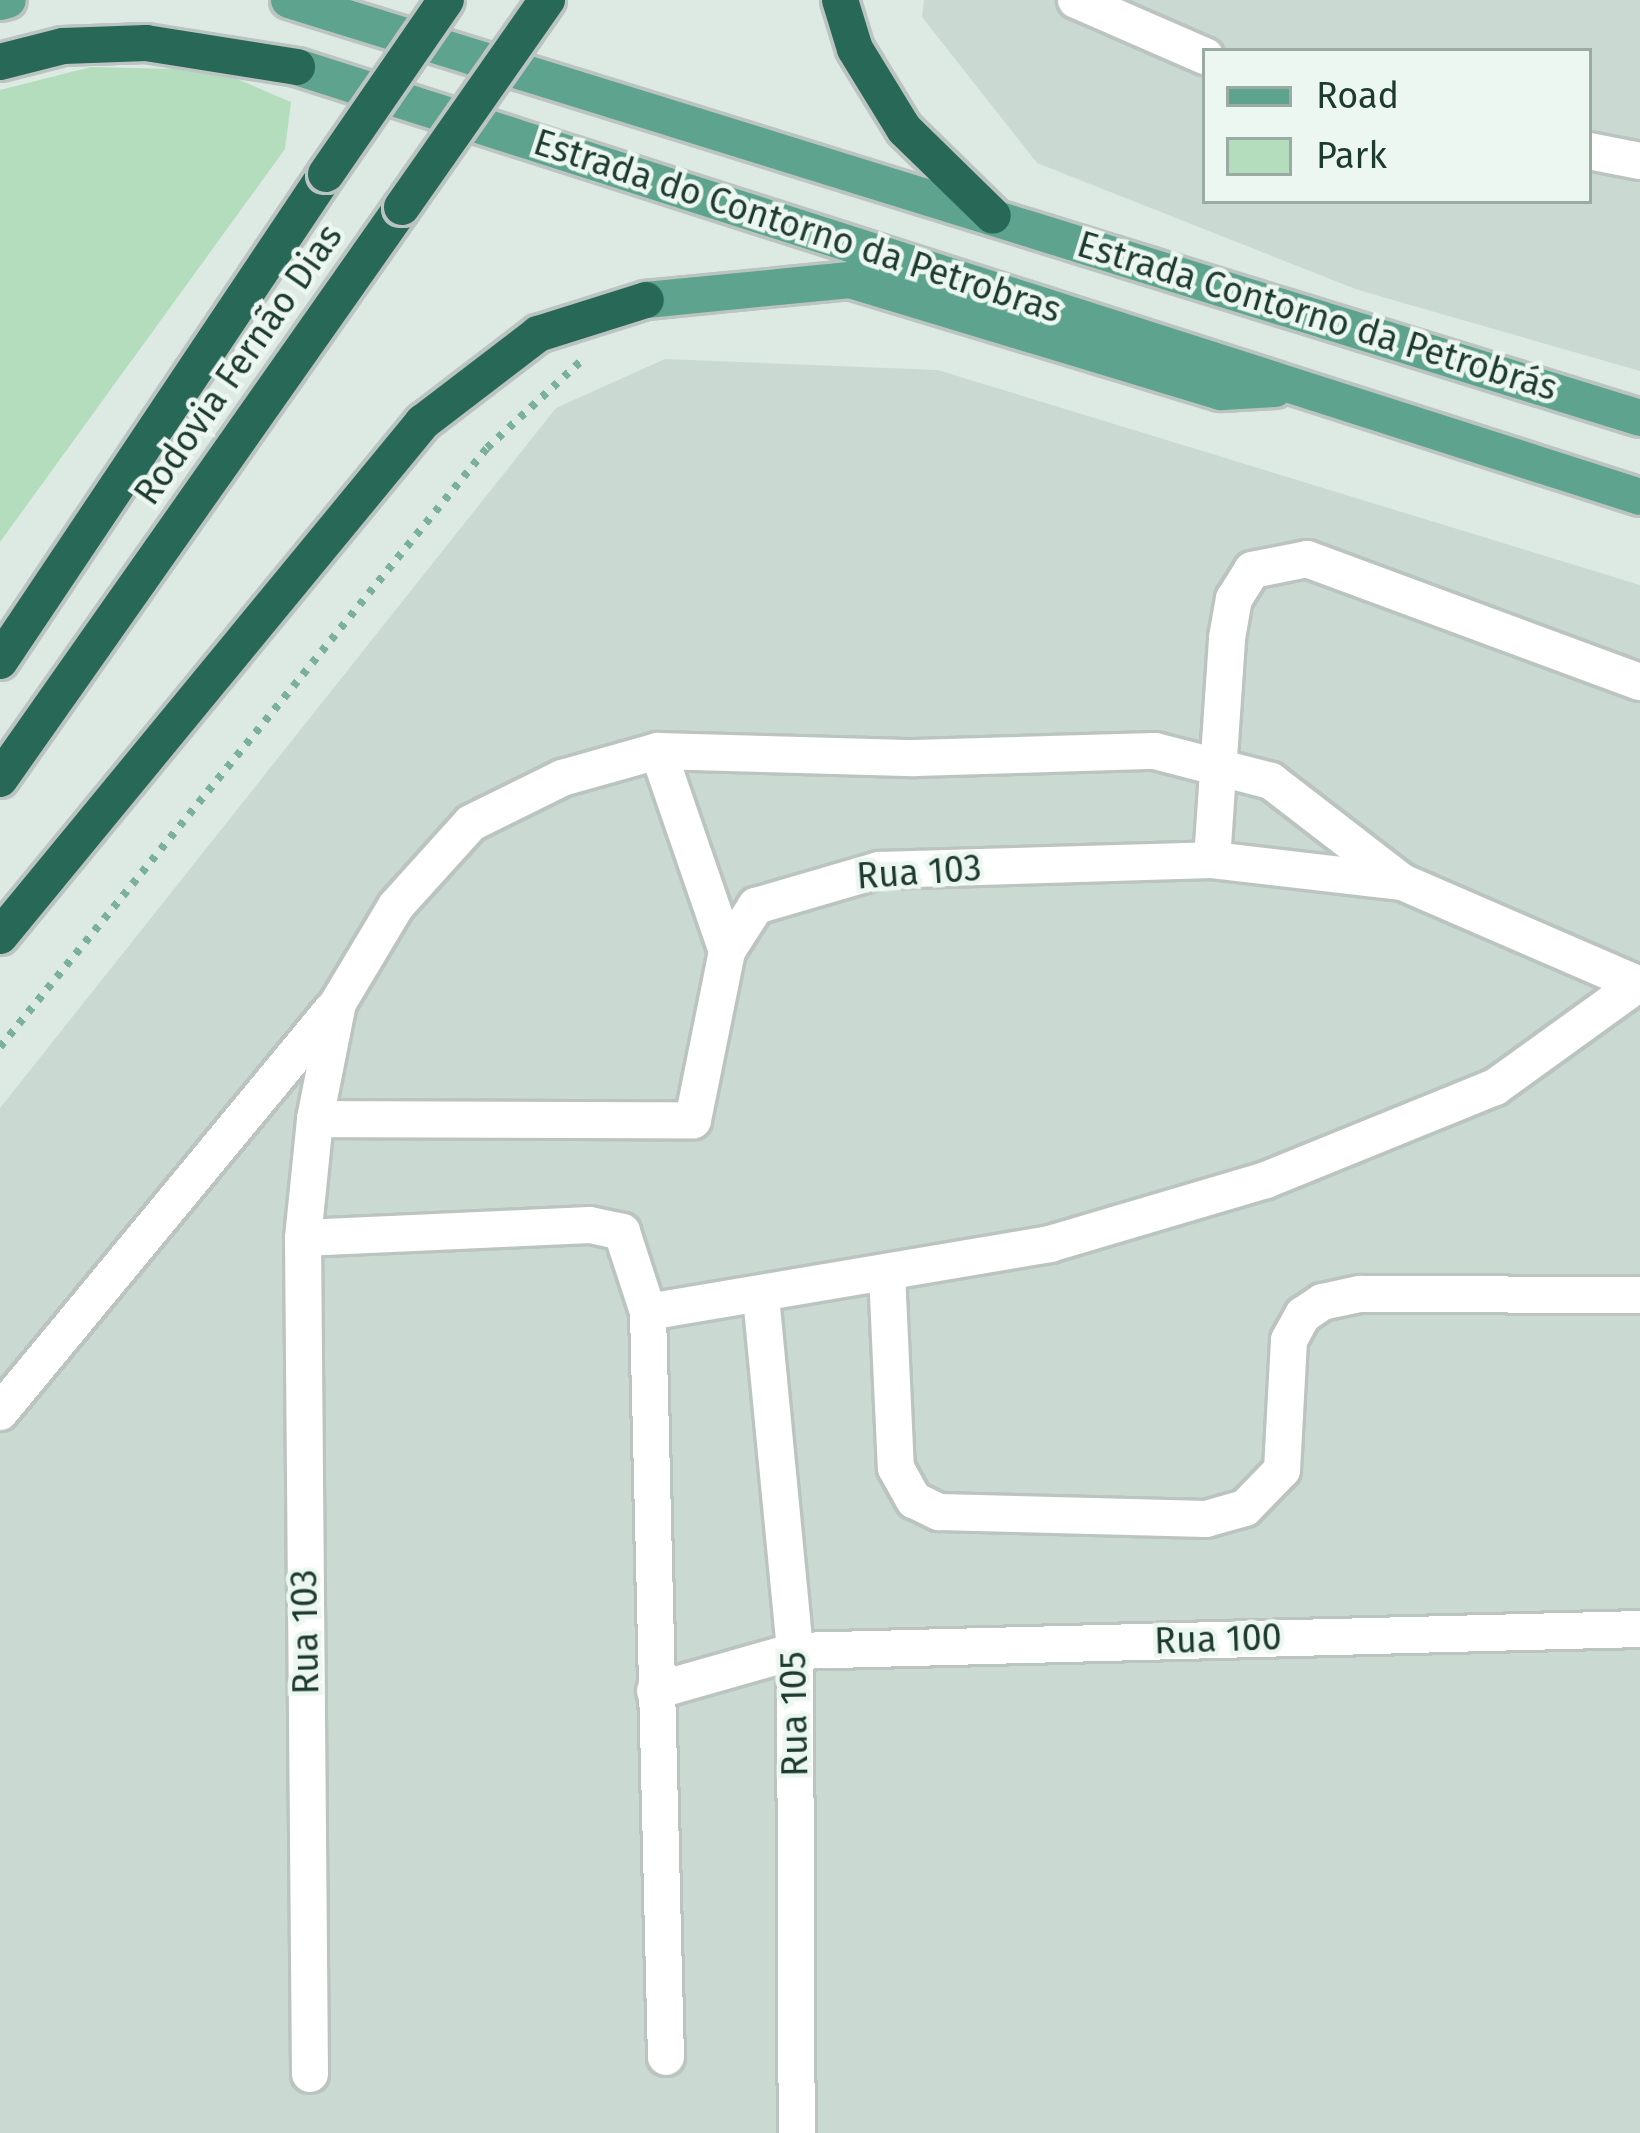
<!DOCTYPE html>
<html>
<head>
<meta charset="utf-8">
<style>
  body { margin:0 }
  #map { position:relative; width:1640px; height:2133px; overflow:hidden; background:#dceae3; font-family:"Fira Sans",sans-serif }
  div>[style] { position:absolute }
  .built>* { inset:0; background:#cadad2 }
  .green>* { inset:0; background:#b3ddbc }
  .path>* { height:8px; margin-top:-4px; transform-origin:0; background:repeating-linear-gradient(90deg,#7ab09c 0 6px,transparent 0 15px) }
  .roads { filter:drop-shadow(3px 0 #bbc4c1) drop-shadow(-3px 0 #bbc4c1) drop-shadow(0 3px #bbc4c1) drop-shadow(0 -3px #bbc4c1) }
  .minor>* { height:36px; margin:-18px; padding:0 18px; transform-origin:18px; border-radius:18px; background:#fff }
  .major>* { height:36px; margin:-18px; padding:0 18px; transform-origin:18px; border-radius:18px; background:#5da38d }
  .highway>* { height:36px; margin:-18px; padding:0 18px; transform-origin:18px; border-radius:18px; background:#276857 }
  .bridges { filter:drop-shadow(3px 0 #bbc4c1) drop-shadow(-3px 0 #bbc4c1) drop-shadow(0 3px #bbc4c1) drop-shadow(0 -3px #bbc4c1) }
  .highway-bridge>* { height:36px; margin:-18px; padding:0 18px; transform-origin:18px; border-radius:18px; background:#276857 }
  span { translate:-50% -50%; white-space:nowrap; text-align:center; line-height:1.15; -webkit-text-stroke:9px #edf7f1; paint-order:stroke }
  .street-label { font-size:36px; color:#1d3a30 }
  .legend { position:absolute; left:1202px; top:48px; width:390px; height:156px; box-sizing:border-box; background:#edf7f1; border:3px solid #9aaba4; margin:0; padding:15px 21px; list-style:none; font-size:36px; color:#1d3a30 }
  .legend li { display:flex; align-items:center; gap:24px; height:60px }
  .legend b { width:60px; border:3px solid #9aaba4 }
</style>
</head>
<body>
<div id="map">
  <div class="built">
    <i style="clip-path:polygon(evenodd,924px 0,1640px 0,1640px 371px,1358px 290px,1037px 163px,922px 17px,924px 0,1205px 51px,1589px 51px,1589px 201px,1205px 201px,1205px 51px)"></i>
    <i style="clip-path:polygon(665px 359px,938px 370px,1640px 585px,1640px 2133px,0 2133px,0 1108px,556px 408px)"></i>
  </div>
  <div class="green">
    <i style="clip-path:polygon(91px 67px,216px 70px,291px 102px,285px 149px,0 542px,0 90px)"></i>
  </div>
  <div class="path">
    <i style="left:0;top:1047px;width:772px;rotate:-50.89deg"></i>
    <i style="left:487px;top:448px;width:127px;rotate:-42.8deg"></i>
  </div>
  <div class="roads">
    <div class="minor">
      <i style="left:1076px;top:0;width:141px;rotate:23.5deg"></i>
      <i style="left:1589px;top:151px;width:52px;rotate:11.1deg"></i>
      <i style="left:658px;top:751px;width:212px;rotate:71deg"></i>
      <i style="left:1212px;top:860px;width:223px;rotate:-86.1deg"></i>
      <i style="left:1227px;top:638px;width:40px;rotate:-80deg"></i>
      <i style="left:1234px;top:599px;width:34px;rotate:-58deg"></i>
      <i style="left:1252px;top:570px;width:56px;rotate:-11.3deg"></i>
      <i style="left:1307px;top:559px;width:355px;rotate:20.3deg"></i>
      <i style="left:315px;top:1119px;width:378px;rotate:0.2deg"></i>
      <i style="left:693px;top:1120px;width:172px;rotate:-78.6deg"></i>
      <i style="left:727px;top:951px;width:54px;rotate:-57.2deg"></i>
      <i style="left:756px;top:906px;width:128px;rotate:-16.3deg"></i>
      <i style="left:879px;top:870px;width:333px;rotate:-1.7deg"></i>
      <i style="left:1212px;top:860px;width:190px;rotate:6.6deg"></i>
      <i style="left:303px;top:1238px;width:287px;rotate:-2.6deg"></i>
      <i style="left:590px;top:1225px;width:33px;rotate:12deg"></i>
      <i style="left:622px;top:1232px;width:84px;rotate:72deg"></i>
      <i style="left:648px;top:1312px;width:745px;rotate:88.62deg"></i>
      <i style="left:887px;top:1273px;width:195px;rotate:87.4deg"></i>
      <i style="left:896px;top:1468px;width:37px;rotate:61deg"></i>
      <i style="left:914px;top:1500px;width:28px;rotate:26deg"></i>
      <i style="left:939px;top:1512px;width:267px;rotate:1.5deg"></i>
      <i style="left:1206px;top:1519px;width:41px;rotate:-15.8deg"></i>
      <i style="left:1245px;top:1508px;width:53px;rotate:-45.8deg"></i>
      <i style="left:1282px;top:1470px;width:130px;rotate:-86.9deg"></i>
      <i style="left:1289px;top:1340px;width:29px;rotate:-61deg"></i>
      <i style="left:1303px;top:1315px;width:23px;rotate:-34deg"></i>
      <i style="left:1322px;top:1302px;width:40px;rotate:-12deg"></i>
      <i style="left:1361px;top:1294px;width:279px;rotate:0.2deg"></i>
      <i style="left:761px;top:1297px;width:356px;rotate:84.5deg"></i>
      <i style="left:795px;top:1651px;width:482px;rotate:89.8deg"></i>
      <i style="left:648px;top:1312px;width:408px;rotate:-9.6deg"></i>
      <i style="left:1050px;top:1244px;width:225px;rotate:-16.5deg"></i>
      <i style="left:1266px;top:1180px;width:247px;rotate:-22.1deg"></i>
      <i style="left:1495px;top:1087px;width:176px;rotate:-35.8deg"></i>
      <i style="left:0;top:1412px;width:521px;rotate:-50.45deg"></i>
      <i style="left:655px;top:1691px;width:146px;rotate:-15.9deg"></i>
      <i style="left:795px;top:1651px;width:845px;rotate:-1.49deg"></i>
      <i style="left:310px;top:2074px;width:836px;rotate:-90.48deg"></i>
      <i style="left:303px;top:1238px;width:120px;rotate:-84.2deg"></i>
      <i style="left:315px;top:1119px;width:118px;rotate:-78.8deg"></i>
      <i style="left:338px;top:1003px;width:113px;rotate:-59.1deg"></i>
      <i style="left:396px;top:906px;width:112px;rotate:-47.9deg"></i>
      <i style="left:471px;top:823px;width:102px;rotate:-26.3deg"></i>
      <i style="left:562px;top:778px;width:100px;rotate:-15.7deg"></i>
      <i style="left:658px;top:751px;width:257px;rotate:1.6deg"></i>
      <i style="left:915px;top:758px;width:240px;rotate:-1.7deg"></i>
      <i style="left:1155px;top:751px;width:120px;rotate:14.5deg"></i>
      <i style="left:1271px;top:781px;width:165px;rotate:37.6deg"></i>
      <i style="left:1402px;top:882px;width:259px;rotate:23.4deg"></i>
    </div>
    <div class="major">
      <i style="left:289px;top:0;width:1414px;rotate:17.19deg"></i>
      <i style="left:0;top:2px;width:8px;rotate:-14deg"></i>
      <i style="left:297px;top:67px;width:1410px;rotate:17.75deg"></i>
      <i style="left:646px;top:300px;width:205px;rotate:-5.6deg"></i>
      <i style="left:850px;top:280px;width:388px;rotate:16.8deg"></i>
      <i style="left:1221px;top:392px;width:54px;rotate:-3.2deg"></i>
    </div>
    <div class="highway">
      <i style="left:840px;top:0;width:51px;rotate:73deg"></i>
      <i style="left:855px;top:49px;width:94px;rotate:58.5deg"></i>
      <i style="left:904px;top:129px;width:124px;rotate:44.3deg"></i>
      <i style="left:0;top:62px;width:65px;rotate:-14.3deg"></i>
      <i style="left:63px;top:46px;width:83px;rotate:-2.1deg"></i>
      <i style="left:146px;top:43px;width:153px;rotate:9deg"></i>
      <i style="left:0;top:661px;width:586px;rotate:-56.2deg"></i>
      <i style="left:0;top:779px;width:699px;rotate:-54.9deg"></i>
      <i style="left:0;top:936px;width:666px;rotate:-50.55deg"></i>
      <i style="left:423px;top:422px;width:145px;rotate:-37.4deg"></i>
      <i style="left:538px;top:334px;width:113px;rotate:-17.5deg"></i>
    </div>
  </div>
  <div class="bridges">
    <div class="highway-bridge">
      <i style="left:326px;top:174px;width:211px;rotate:-55.4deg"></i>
      <i style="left:402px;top:207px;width:253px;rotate:-55deg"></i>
    </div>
  </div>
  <div class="street-label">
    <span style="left:797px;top:227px;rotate:18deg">Estrada do Contorno da Petrobras</span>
    <span style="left:1317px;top:317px;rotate:17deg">Estrada Contorno da Petrobrás</span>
    <span style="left:239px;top:365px;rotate:-55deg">Rodovia Fernão Dias</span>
    <span style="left:919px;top:873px;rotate:-4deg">Rua 103</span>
    <span style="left:306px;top:1632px;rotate:-91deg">Rua 103</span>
    <span style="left:1218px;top:1640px;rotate:-2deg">Rua 100</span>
    <span style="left:795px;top:1714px;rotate:-91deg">Rua 105</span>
  </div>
  <ul class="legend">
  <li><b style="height:15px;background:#5da38d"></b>Road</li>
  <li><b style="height:33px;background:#b3ddbc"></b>Park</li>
  </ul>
</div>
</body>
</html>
